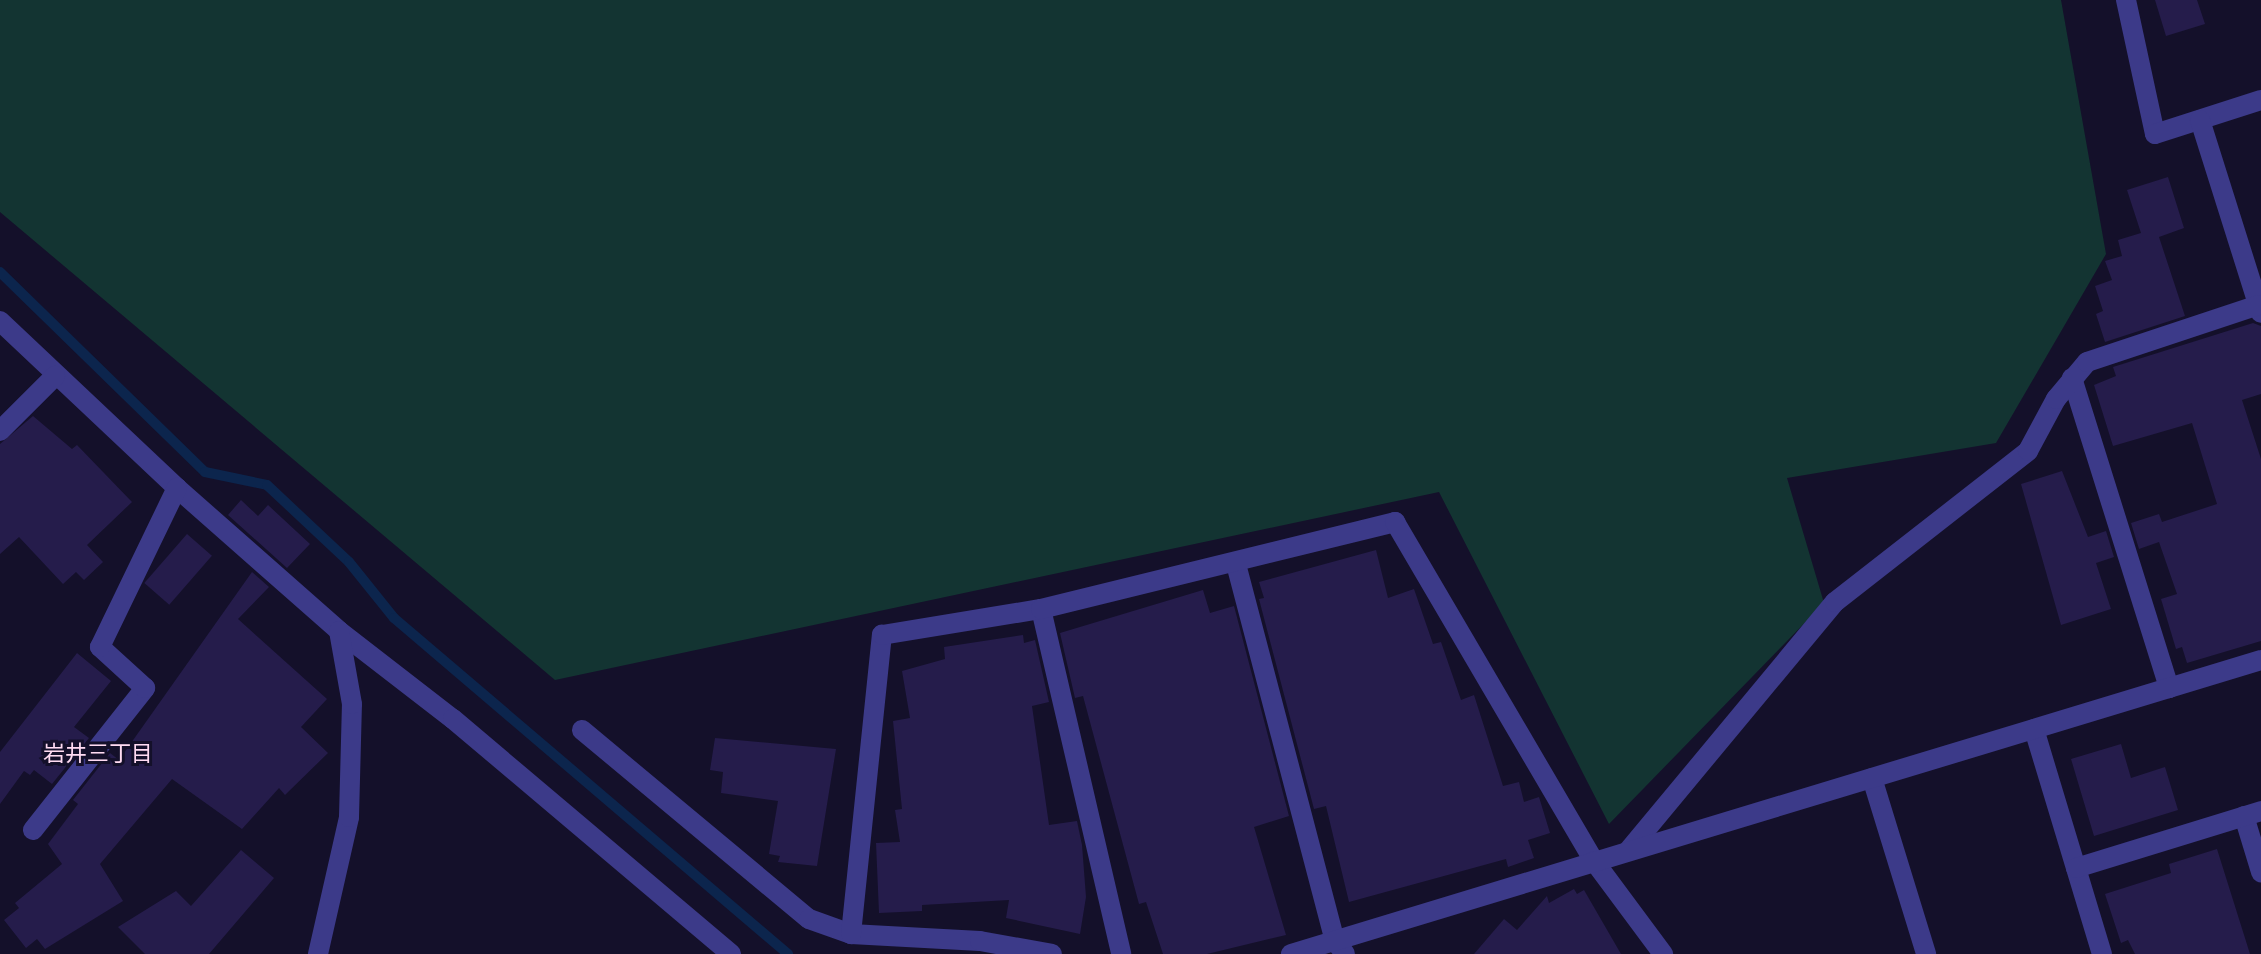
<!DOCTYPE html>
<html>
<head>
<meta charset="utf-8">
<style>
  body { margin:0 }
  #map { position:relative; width:2261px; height:954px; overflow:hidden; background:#14102a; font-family:"Asap Condensed","Noto Sans JP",sans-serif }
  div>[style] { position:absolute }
  .green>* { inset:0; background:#133432 }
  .stream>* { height:10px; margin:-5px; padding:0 5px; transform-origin:5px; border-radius:5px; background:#0c254d }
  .building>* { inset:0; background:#251c4b; transform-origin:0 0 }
  .street>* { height:20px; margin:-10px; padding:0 10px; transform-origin:10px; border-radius:10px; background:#3c3a89 }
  span { translate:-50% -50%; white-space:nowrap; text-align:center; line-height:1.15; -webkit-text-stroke:6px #14102a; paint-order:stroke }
  .neighbourhood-label { font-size:22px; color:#ffdbf2 }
</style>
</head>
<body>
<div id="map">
  <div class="green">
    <i style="clip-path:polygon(0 0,2061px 0,2106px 254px,1996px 443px,1787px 478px,1824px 603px,1609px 824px,1439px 492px,555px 680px,0 212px)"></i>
  </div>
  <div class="stream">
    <i style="left:0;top:272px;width:286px;rotate:44.3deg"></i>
    <i style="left:205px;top:472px;width:63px;rotate:11.8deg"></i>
    <i style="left:267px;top:485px;width:112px;rotate:43.2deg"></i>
    <i style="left:349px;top:562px;width:72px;rotate:51.2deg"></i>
    <i style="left:394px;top:618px;width:518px;rotate:40.46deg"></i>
  </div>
  <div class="building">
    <i style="clip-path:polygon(2155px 0,2197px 0,2205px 24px,2166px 36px)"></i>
    <i style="clip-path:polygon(2168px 177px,2184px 228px,2159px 237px,2185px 316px,2105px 342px,2096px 314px,2103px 311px,2095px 286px,2112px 280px,2105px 261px,2122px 256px,2118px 240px,2141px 233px,2127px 190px)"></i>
    <i style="clip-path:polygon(2253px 323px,2261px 326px,2261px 394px,2242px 400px,2261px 459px,2261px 641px,2187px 663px,2182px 647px,2176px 649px,2161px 599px,2177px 594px,2159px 542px,2139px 549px,2131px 523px,2159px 514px,2162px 522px,2217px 504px,2192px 423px,2113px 446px,2094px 385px,2116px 376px,2113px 367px)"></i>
    <i style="clip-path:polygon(33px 416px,72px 449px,77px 445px,132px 502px,87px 545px,103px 562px,84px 580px,76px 572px,63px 584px,19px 537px,0 554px,0 444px)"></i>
    <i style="clip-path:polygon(2062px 471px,2088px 537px,2106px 531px,2114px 557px,2096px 563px,2111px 609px,2061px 625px,2021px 484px)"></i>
    <i style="clip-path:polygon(241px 500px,258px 516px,268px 505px,310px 544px,287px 568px,228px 515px)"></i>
    <i style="left:187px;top:534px;width:33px;height:65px;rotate:41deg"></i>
    <i style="clip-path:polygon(1376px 550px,1388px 598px,1414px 589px,1433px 644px,1441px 642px,1461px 700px,1474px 695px,1503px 786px,1519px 782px,1524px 802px,1539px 797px,1550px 833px,1528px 840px,1534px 858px,1508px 867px,1506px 859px,1349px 902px,1326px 806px,1314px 809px,1259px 599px,1264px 598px,1259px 582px)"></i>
    <i style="clip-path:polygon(252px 572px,269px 587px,238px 619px,327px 699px,301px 727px,328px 753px,285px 795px,279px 788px,242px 829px,172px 779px,100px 864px,123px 901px,45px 949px,37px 939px,26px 948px,4px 920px,19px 908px,15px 903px,62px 864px,48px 844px,78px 804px,73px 800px,110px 753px,119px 760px)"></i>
    <i style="clip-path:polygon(1203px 590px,1210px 613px,1234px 606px,1289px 816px,1254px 827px,1286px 935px,1207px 954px,1163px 954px,1146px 902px,1139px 904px,1083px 696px,1075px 698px,1060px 633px)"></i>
    <i style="clip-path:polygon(1023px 635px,1024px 643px,1035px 640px,1049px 702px,1032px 706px,1049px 825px,1077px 821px,1082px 845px,1086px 897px,1080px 934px,1006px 918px,1009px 900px,922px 905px,922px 911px,879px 913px,876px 843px,900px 842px,895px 810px,902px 809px,893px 721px,910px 718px,902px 671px,945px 659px,944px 647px)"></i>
    <i style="clip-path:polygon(77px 653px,111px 681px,74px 727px,89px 738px,52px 784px,34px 770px,30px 775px,24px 771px,0 804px,0 752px)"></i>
    <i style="clip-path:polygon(715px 738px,836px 749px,817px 866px,778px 862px,780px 856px,769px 854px,778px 801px,721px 793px,723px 772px,710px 770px)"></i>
    <i style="clip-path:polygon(2121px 744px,2131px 778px,2165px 767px,2178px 810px,2094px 836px,2071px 759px)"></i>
    <i style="clip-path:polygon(2217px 849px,2250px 954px,2135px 954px,2128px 940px,2121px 943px,2105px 894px,2171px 873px,2169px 864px)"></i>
    <i style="clip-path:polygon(241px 850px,274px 878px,209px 954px,145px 954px,118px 927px,176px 891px,191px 906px)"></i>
    <i style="clip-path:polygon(1574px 889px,1577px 894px,1584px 890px,1621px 954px,1474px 954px,1504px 919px,1517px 930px,1547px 896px,1549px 903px)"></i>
  </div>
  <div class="street">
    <i style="left:2126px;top:0;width:137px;rotate:77.8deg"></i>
    <i style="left:2155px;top:134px;width:111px;rotate:-17.8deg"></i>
    <i style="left:2200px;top:120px;width:202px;rotate:72.5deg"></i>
    <i style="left:0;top:321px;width:243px;rotate:43.3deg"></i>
    <i style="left:177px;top:488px;width:216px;rotate:41.4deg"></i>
    <i style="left:339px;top:631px;width:144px;rotate:37.7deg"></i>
    <i style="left:453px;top:719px;width:364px;rotate:40.2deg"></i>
    <i style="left:2072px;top:378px;width:325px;rotate:72.6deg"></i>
    <i style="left:0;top:431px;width:78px;rotate:-45deg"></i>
    <i style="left:1236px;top:564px;width:390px;rotate:75.3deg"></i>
    <i style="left:1335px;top:941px;width:16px;rotate:52deg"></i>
    <i style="left:1041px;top:609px;width:354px;rotate:76.9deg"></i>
    <i style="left:2034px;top:729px;width:235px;rotate:73.2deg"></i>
    <i style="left:582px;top:730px;width:295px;rotate:39.8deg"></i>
    <i style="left:809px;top:919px;width:45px;rotate:19.7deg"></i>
    <i style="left:851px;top:934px;width:129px;rotate:3.1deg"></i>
    <i style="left:980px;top:941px;width:73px;rotate:10.2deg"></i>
    <i style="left:1872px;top:778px;width:184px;rotate:72.9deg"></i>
    <i style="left:2244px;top:816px;width:59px;rotate:73.1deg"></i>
    <i style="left:33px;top:830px;width:181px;rotate:-51.7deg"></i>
    <i style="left:145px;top:688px;width:61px;rotate:-137.7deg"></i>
    <i style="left:100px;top:647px;width:177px;rotate:-64.2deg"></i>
    <i style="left:1629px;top:850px;width:322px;rotate:-50.3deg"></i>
    <i style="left:1835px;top:602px;width:245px;rotate:-38deg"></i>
    <i style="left:2028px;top:451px;width:59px;rotate:-61.7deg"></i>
    <i style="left:2056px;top:399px;width:48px;rotate:-50deg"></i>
    <i style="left:2087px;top:362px;width:180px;rotate:-18.4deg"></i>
    <i style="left:2076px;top:868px;width:194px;rotate:-17.1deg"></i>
    <i style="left:851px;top:934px;width:301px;rotate:-84.1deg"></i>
    <i style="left:882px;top:635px;width:161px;rotate:-9.3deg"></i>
    <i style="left:1041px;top:609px;width:365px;rotate:-13.8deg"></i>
    <i style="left:1395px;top:522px;width:393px;rotate:59.6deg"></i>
    <i style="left:1594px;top:861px;width:116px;rotate:53.4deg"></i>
    <i style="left:318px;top:954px;width:140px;rotate:-77.2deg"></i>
    <i style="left:349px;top:817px;width:113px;rotate:-88.5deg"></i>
    <i style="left:352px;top:704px;width:74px;rotate:-100.1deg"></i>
    <i style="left:1291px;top:954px;width:1014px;rotate:-16.86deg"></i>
  </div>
  <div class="neighbourhood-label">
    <span style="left:98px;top:754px">岩井三丁目</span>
  </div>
</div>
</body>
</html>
